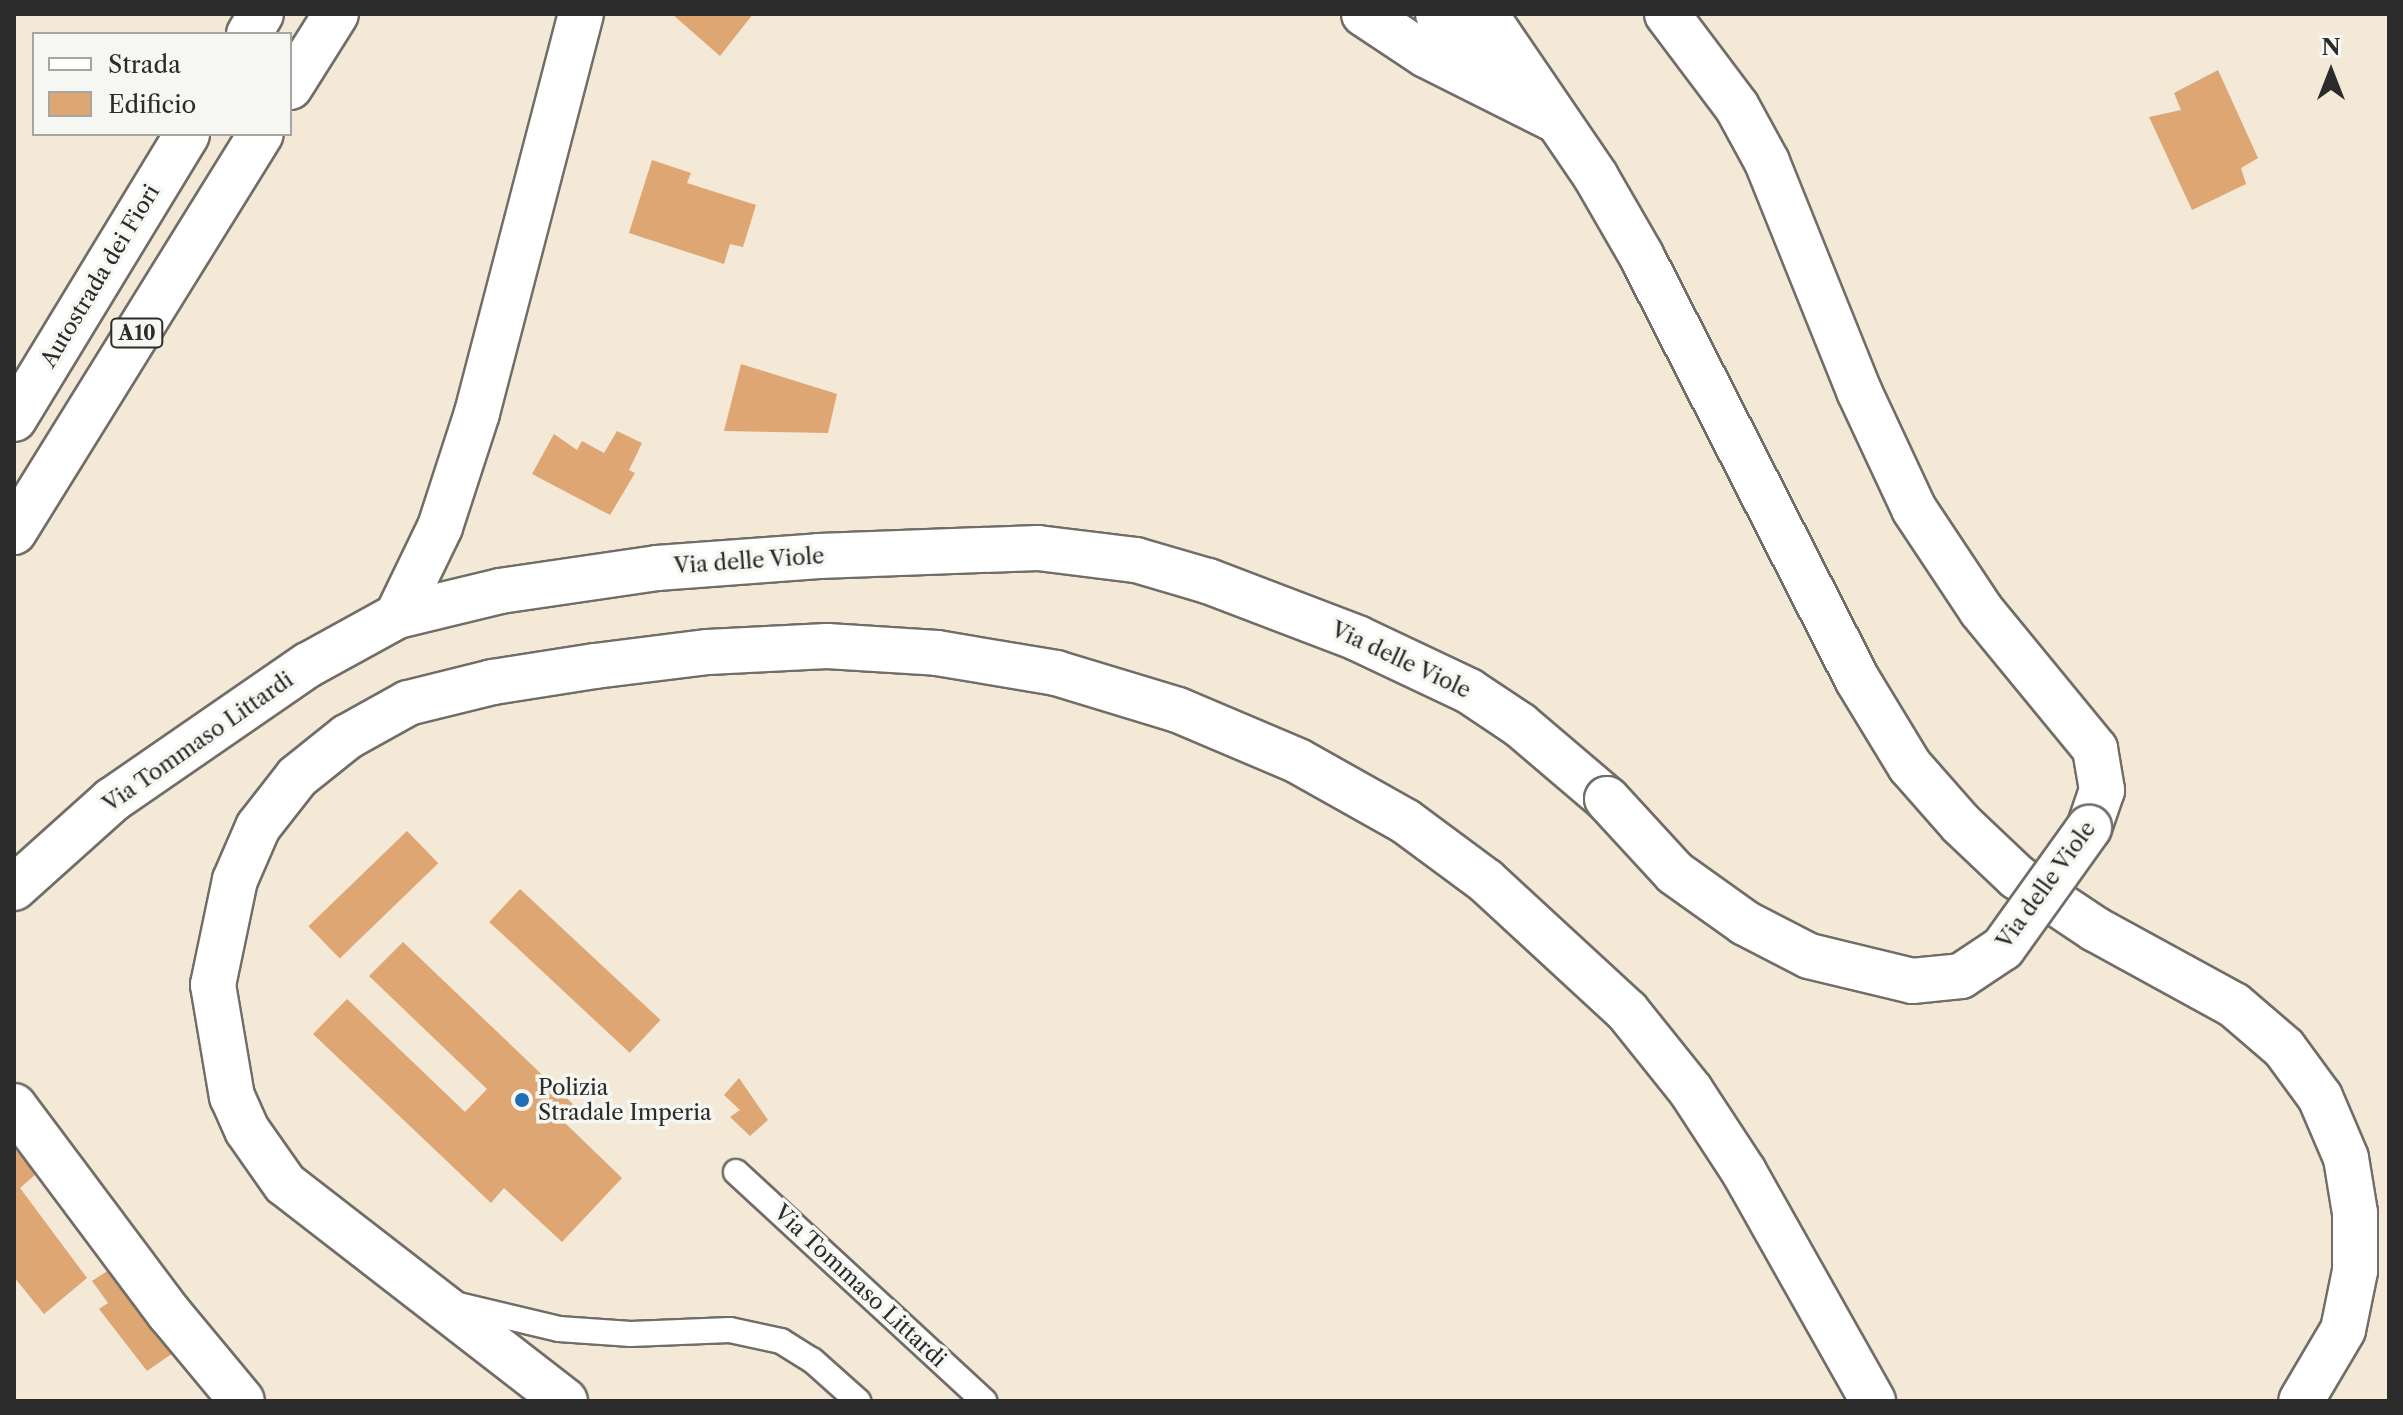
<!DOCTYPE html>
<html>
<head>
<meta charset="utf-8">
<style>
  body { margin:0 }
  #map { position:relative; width:2403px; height:1415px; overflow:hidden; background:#f4e8d7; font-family:"Libre Caslon Text",serif }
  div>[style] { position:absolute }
  .building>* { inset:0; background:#dea672; transform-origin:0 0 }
  .roads { filter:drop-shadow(2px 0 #716d67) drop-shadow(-2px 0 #716d67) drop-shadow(0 2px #716d67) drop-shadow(0 -2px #716d67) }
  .lane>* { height:24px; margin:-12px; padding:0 12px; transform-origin:12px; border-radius:12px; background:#fff }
  .street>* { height:44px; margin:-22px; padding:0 22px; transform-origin:22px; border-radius:22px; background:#fff }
  .highway>* { height:44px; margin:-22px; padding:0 22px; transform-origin:22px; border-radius:22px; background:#fff }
  .bridges { filter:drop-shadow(2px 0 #716d67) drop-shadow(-2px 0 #716d67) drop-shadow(0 2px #716d67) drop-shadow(0 -2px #716d67) }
  .street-bridge>* { height:44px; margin:-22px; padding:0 22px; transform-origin:22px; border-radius:22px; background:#fff }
  .dots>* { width:22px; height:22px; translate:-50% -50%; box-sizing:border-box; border:4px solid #f6f6f2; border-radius:50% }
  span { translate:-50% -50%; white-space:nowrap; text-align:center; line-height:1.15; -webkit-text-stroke:7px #f6f6f2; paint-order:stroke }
  .shield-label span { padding:2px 6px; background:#f6f6f2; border:2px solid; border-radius:6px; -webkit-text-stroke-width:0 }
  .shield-label { font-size:20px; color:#2b2b2b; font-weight:700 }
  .street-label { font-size:22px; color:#2b2b2b }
  .poi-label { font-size:22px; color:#2b2b2b }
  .left { translate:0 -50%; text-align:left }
  .frame { position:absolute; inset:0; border:16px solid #2b2b2b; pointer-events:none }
  .legend { position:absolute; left:32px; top:32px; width:260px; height:104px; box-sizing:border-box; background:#f6f6f2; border:2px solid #a5a5a2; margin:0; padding:10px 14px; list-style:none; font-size:24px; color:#2b2b2b }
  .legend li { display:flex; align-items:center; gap:16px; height:40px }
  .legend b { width:40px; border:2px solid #a5a5a2 }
  .north { position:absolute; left:2291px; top:32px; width:80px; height:80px; -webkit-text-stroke:6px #f6f6f2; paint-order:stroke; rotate:0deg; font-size:22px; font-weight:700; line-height:32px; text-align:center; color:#2b2b2b }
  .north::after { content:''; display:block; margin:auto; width:28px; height:36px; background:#2b2b2b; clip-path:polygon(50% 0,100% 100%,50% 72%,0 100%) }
</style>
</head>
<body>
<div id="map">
  <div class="building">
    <i style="clip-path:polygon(672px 14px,753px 14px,720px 56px)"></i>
    <i style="clip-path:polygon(2218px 70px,2258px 158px,2241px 168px,2246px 184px,2192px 210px,2149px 117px,2181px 110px,2174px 93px)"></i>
    <i style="clip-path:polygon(652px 160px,691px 173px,687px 183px,756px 205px,743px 247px,730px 244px,724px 264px,629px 233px)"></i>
    <i style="clip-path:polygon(741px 364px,837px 394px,828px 433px,724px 431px)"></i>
    <i style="clip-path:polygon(617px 431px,642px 443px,629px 470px,635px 473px,610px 515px,532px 474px,554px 434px,577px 450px,582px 441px,604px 453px)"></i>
    <i style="left:407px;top:831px;width:45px;height:137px;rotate:46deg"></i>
    <i style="left:520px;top:889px;width:192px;height:45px;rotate:43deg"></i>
    <i style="clip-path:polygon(403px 942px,578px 1109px,565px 1123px,622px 1178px,562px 1242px,504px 1188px,491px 1203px,313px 1034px,347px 999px,465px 1112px,487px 1089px,369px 976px)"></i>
    <i style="clip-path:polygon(739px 1078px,768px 1120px,750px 1136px,730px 1117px,740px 1110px,724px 1095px)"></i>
    <i style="clip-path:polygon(14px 1148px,36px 1174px,20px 1188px,87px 1278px,44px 1314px,14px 1277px)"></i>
    <i style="clip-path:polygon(112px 1268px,176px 1351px,147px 1371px,99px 1309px,108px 1303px,92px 1281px)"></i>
  </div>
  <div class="roads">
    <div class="lane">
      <i style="left:736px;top:1172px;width:338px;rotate:42.7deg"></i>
      <i style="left:454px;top:1304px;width:108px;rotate:13.4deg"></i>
      <i style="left:559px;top:1329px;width:72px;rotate:4deg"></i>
      <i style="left:631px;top:1334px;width:99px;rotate:-2.3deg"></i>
      <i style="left:730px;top:1330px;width:52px;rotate:12.2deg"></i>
      <i style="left:781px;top:1341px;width:36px;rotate:32deg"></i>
      <i style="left:812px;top:1360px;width:62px;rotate:41.7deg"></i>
    </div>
    <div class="street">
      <i style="left:1667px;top:14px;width:116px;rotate:53deg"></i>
      <i style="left:1737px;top:107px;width:63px;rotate:61.4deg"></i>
      <i style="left:1767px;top:162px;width:247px;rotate:68.1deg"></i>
      <i style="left:1859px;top:391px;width:130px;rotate:65deg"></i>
      <i style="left:1914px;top:509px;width:121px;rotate:56.4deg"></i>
      <i style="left:1981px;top:610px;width:180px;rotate:50.6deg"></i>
      <i style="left:2095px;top:749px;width:42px;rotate:80.3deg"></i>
      <i style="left:2102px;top:790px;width:40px;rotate:108.9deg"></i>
      <i style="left:397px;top:616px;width:99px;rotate:-64.2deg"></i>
      <i style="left:440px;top:527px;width:120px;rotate:-72deg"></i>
      <i style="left:477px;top:413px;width:412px;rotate:-75.4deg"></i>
      <i style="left:14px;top:888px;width:132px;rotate:-41.9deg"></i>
      <i style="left:112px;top:800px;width:238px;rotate:-34.6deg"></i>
      <i style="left:308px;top:665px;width:102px;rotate:-28.8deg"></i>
      <i style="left:397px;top:616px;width:106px;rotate:-13.6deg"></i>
      <i style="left:500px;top:591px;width:159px;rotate:-8.3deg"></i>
      <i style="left:657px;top:568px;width:162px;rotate:-4.2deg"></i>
      <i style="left:819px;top:556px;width:219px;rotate:-2.1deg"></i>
      <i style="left:1038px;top:548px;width:99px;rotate:7deg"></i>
      <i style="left:1136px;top:560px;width:75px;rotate:16.3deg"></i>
      <i style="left:1208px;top:581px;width:160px;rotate:20.9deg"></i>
      <i style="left:1357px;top:638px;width:124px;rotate:25.3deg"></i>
      <i style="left:1469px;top:691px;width:61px;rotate:33.7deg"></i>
      <i style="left:1520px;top:725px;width:114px;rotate:40.4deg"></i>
      <i style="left:14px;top:1106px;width:259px;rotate:53.2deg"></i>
      <i style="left:169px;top:1313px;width:114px;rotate:50.3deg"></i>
    </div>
    <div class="highway">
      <i style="left:1364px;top:14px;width:74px;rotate:33.5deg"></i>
      <i style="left:1426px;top:55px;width:144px;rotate:26.7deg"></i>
      <i style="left:1438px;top:14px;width:93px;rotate:41.9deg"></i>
      <i style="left:1485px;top:14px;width:197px;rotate:55.7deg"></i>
      <i style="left:1596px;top:177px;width:90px;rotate:60deg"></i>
      <i style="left:1641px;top:255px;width:476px;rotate:63deg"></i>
      <i style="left:1857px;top:679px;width:102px;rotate:58.7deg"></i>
      <i style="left:1910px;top:766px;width:77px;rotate:48.7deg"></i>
      <i style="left:1961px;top:824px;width:77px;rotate:43.4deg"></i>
      <i style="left:2017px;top:877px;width:94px;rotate:33.7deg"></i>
      <i style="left:2095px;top:929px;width:158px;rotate:28.7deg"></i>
      <i style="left:2234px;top:1005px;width:66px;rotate:40.7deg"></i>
      <i style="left:2284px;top:1048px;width:61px;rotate:53.7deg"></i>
      <i style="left:2320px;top:1097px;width:66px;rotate:66.9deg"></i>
      <i style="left:2346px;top:1158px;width:56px;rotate:80.7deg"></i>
      <i style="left:2355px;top:1213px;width:58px;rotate:90deg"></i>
      <i style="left:2355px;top:1271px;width:60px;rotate:101.5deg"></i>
      <i style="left:2343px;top:1330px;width:82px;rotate:120.6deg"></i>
      <i style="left:249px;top:34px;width:23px;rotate:-59deg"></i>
      <i style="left:290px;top:87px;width:86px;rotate:-57.8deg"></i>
      <i style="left:14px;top:419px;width:333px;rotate:-58.7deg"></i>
      <i style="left:14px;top:532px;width:468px;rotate:-58.2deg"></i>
      <i style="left:565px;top:1401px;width:354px;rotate:-142.2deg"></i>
      <i style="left:285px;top:1184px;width:66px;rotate:-125.1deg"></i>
      <i style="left:247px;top:1130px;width:36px;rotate:-114deg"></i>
      <i style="left:232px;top:1097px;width:114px;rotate:-99.6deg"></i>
      <i style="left:213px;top:985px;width:107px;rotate:-78.2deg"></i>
      <i style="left:235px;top:880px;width:58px;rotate:-66.5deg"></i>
      <i style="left:258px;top:827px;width:63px;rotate:-52deg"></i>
      <i style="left:297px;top:777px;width:64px;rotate:-38.7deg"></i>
      <i style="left:347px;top:737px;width:70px;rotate:-29.1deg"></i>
      <i style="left:408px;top:703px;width:88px;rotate:-13.9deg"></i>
      <i style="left:493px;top:682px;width:103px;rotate:-8.9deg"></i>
      <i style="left:595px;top:666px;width:114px;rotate:-7.1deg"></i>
      <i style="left:708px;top:652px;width:119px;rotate:-2.9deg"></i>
      <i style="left:827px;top:646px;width:110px;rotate:3.6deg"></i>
      <i style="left:937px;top:653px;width:121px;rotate:9.5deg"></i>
      <i style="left:1056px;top:673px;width:127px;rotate:16.9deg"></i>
      <i style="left:1178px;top:710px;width:130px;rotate:23deg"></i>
      <i style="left:1298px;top:761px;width:123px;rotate:29.3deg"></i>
      <i style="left:1405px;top:821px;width:101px;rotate:36.5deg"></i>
      <i style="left:1486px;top:881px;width:192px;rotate:42.7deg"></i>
      <i style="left:1627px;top:1011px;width:102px;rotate:51.3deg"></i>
      <i style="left:1691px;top:1091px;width:97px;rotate:56.8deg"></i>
      <i style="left:1744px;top:1172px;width:263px;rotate:60.6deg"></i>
    </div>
  </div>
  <div class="bridges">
    <div class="street-bridge">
      <i style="left:1607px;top:799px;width:100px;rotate:47.4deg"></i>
      <i style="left:1675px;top:873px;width:86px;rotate:35.5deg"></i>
      <i style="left:1745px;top:923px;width:72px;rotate:27.3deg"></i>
      <i style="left:1809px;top:956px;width:106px;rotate:13.6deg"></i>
      <i style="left:1912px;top:981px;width:49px;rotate:-5.8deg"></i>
      <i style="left:1961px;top:976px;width:50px;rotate:-33.7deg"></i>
      <i style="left:2003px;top:948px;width:148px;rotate:-54.4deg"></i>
    </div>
  </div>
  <div class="dots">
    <i style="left:522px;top:1100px;background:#1f6fb2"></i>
  </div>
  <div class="shield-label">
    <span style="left:137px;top:333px">A10</span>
  </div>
  <div class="street-label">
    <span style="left:100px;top:276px;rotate:-59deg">Autostrada dei Fiori</span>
    <span style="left:749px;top:561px;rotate:-4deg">Via delle Viole</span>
    <span style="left:1401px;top:660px;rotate:25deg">Via delle Viole</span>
    <span style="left:198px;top:742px;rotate:-35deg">Via Tommaso Littardi</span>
    <span style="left:2046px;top:885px;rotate:-54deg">Via delle Viole</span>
    <span style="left:860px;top:1286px;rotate:43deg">Via Tommaso Littardi</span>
  </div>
  <div class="poi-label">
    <span class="left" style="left:538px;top:1100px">Polizia<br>Stradale Imperia</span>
  </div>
  <div class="frame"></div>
  <ul class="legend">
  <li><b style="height:10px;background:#fff"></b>Strada</li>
  <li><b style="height:22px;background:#dea672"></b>Edificio</li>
  </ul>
  <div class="north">N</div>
</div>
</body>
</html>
